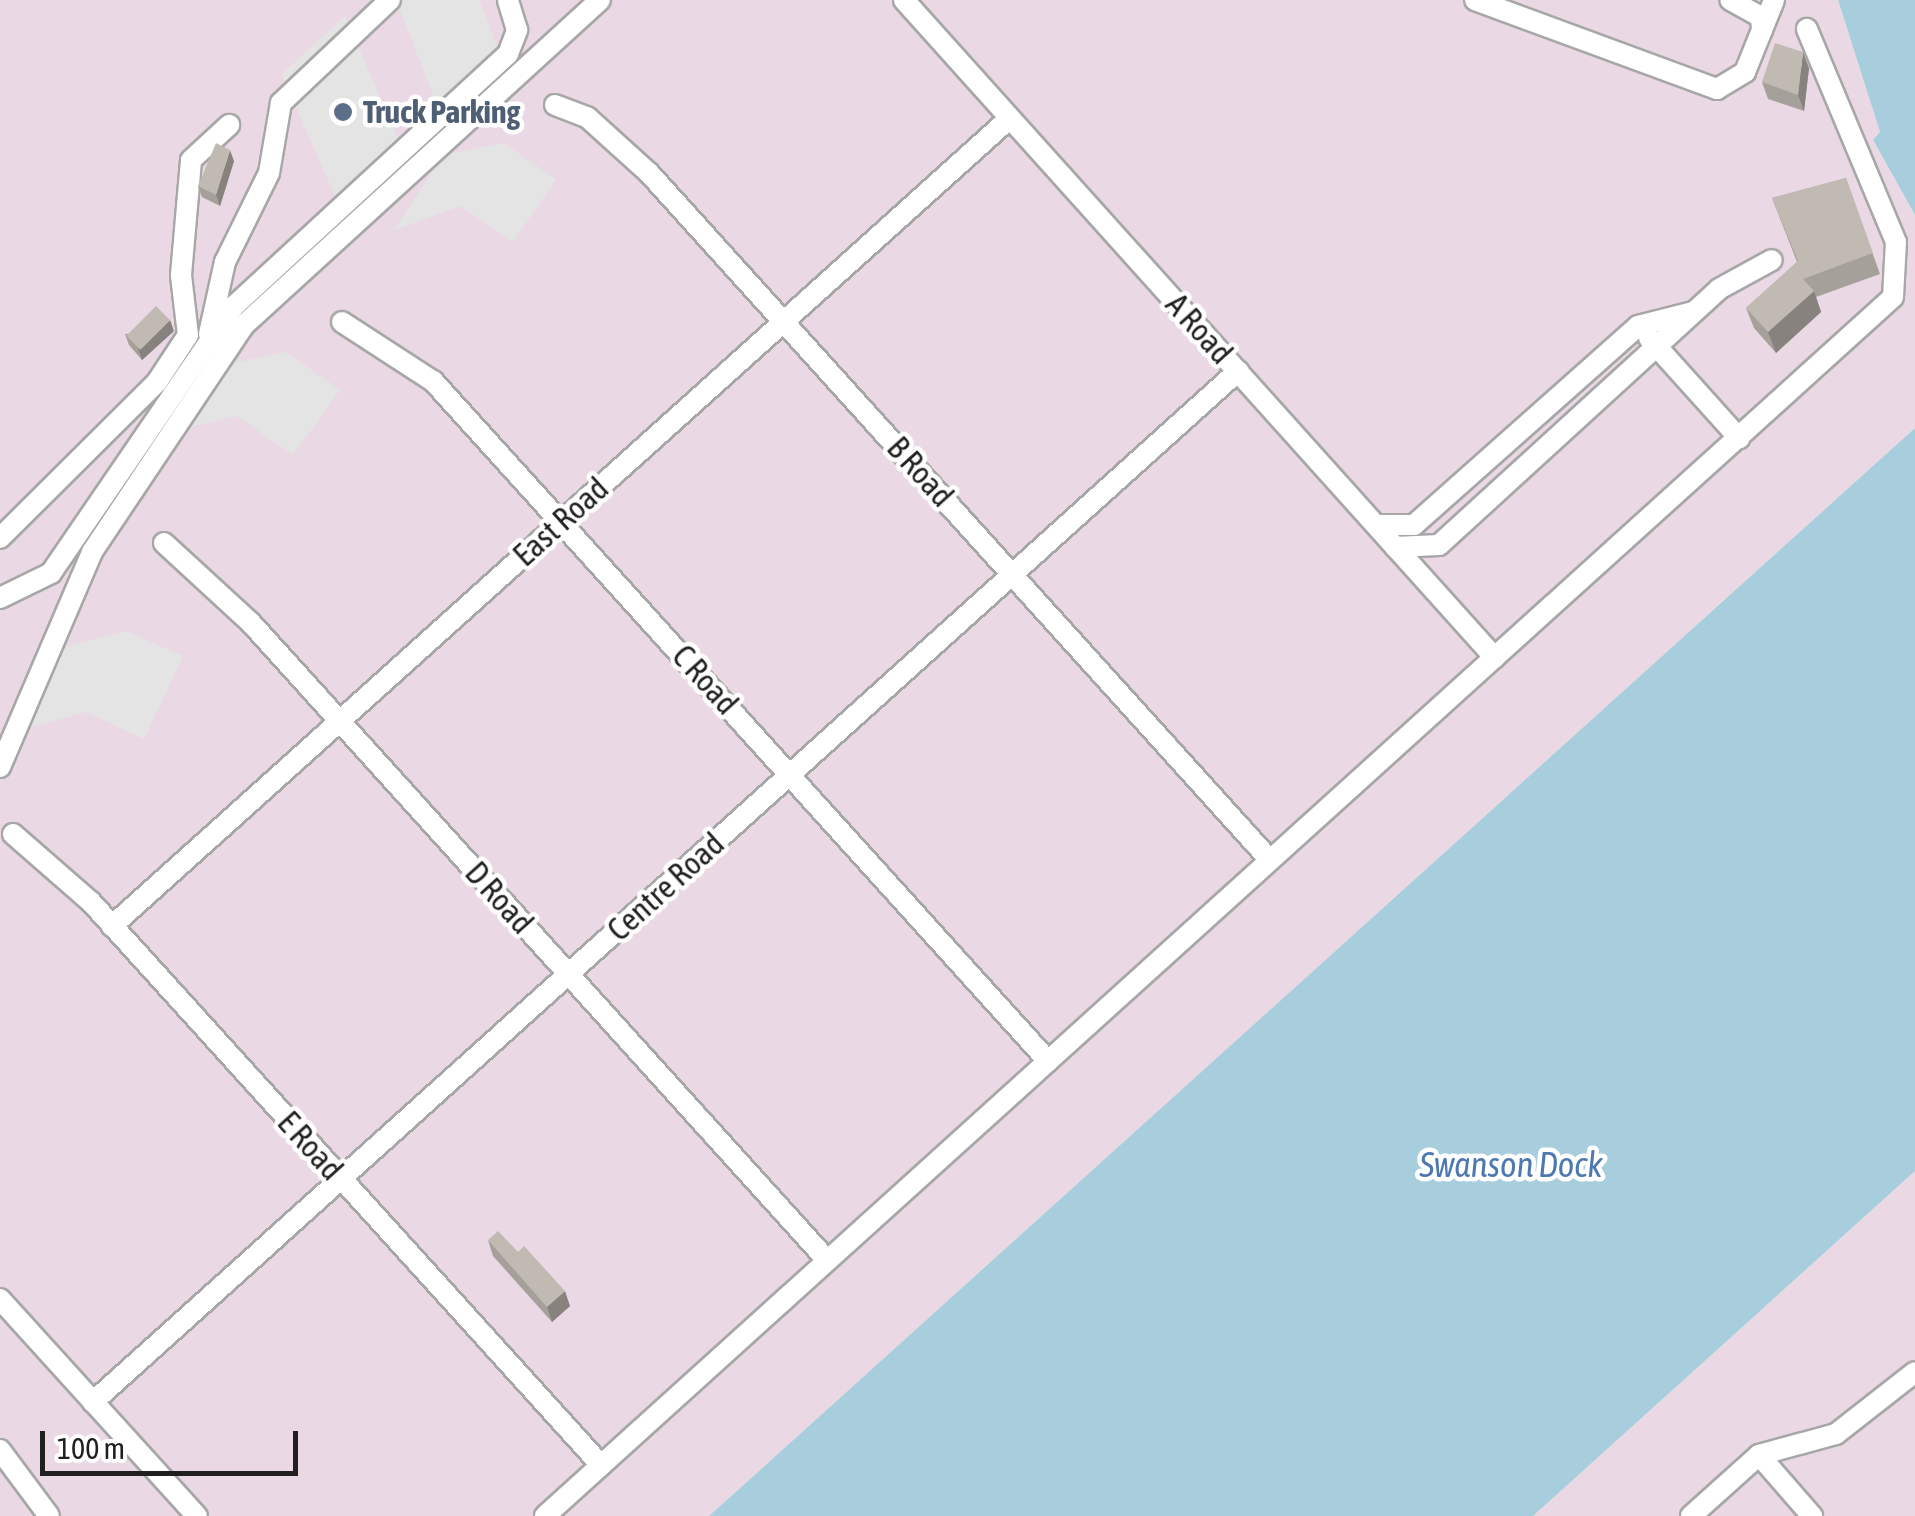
<!DOCTYPE html>
<html>
<head>
<meta charset="utf-8">
<style>
  body { margin:0 }
  #map { position:relative; width:1915px; height:1516px; overflow:hidden; background:#f1eee7; font-family:"Asap Condensed",sans-serif }
  div>[style] { position:absolute }
  .industrial>* { inset:0; background:#ead9e5 }
  .parking>* { inset:0; background:#e4e4e4 }
  .water>* { inset:0; background:#a8cedd }
  .roads { filter:drop-shadow(2px 0 #a7a7a7) drop-shadow(-2px 0 #a7a7a7) drop-shadow(0 2px #a7a7a7) drop-shadow(0 -2px #a7a7a7) }
  .minor>* { height:20px; margin:-10px; padding:0 10px; transform-origin:10px; border-radius:10px; background:#fff }
  .wall>* { inset:0; background:#a6a09a }
  .shaded-wall>* { inset:0; background:#87827d }
  .building>* { inset:0; background:#c1bab3; transform-origin:0 0 }
  .dots>* { width:28px; height:28px; translate:-50% -50%; box-sizing:border-box; border:5px solid #fff; border-radius:50% }
  span { translate:-50% -50%; white-space:nowrap; text-align:center; line-height:1.15; -webkit-text-stroke:9px #fff; paint-order:stroke }
  .service-label { font-size:32px; color:#4e5e75; font-weight:700 }
  .left { translate:0 -50%; text-align:left }
  .street-label { font-size:32px; color:#202020 }
  .water-label { font-size:35px; color:#4d78b0; font-style:italic }
  .scale { position:absolute; left:40px; top:1431px; width:258px; height:45px; box-sizing:border-box; border:5px solid #202020; border-top:0; padding-left:12px; font-size:30px; line-height:35px; white-space:nowrap; color:#202020; -webkit-text-stroke:8px #fff; paint-order:stroke }
</style>
</head>
<body>
<div id="map">
  <div class="industrial">
    <i style="clip-path:polygon(0 0,1838px 0,1880px 132px,1873px 141px,1915px 215px,1915px 428px,709px 1516px,0 1516px)"></i>
    <i style="clip-path:polygon(1915px 1171px,1915px 1516px,1533px 1516px)"></i>
  </div>
  <div class="parking">
    <i style="clip-path:polygon(396px 0,479px 0,502px 59px,441px 115px)"></i>
    <i style="clip-path:polygon(345px 16px,403px 150px,340px 208px,282px 74px)"></i>
    <i style="clip-path:polygon(503px 143px,556px 179px,513px 242px,460px 206px,393px 231px,444px 155px)"></i>
    <i style="clip-path:polygon(286px 352px,340px 390px,293px 455px,237px 416px,186px 428px,229px 364px)"></i>
    <i style="clip-path:polygon(126px 631px,183px 656px,144px 739px,86px 712px,16px 731px,44px 652px)"></i>
  </div>
  <div class="water">
    <i style="clip-path:polygon(1838px 0,1915px 0,1915px 215px,1873px 140px,1880px 132px)"></i>
    <i style="clip-path:polygon(1915px 428px,1915px 1171px,1533px 1516px,709px 1516px)"></i>
  </div>
  <div class="roads">
    <div class="minor">
      <i style="left:904px;top:0;width:884px;rotate:48.07deg"></i>
      <i style="left:1475px;top:0;width:258px;rotate:20.2deg"></i>
      <i style="left:1717px;top:89px;width:33px;rotate:-31deg"></i>
      <i style="left:1745px;top:72px;width:45px;rotate:-68deg"></i>
      <i style="left:1762px;top:30px;width:13px;rotate:-94deg"></i>
      <i style="left:1761px;top:17px;width:35px;rotate:-151deg"></i>
      <i style="left:1762px;top:30px;width:32px;rotate:-68deg"></i>
      <i style="left:555px;top:105px;width:34px;rotate:21deg"></i>
      <i style="left:587px;top:117px;width:84px;rotate:42.1deg"></i>
      <i style="left:649px;top:173px;width:926px;rotate:47.89deg"></i>
      <i style="left:342px;top:322px;width:108px;rotate:33deg"></i>
      <i style="left:433px;top:381px;width:917px;rotate:47.87deg"></i>
      <i style="left:209px;top:334px;width:74px;rotate:-77.5deg"></i>
      <i style="left:225px;top:262px;width:99px;rotate:-63.7deg"></i>
      <i style="left:269px;top:173px;width:71px;rotate:-80.3deg"></i>
      <i style="left:281px;top:103px;width:150px;rotate:-43.4deg"></i>
      <i style="left:1649px;top:338px;width:135px;rotate:48deg"></i>
      <i style="left:1376px;top:525px;width:38px"></i>
      <i style="left:1414px;top:525px;width:300px;rotate:-41.6deg"></i>
      <i style="left:1638px;top:326px;width:57px;rotate:-14.3deg"></i>
      <i style="left:0;top:538px;width:221px;rotate:-44.8deg"></i>
      <i style="left:157px;top:382px;width:56px;rotate:-56.6deg"></i>
      <i style="left:188px;top:335px;width:60px;rotate:-96.7deg"></i>
      <i style="left:181px;top:275px;width:115px;rotate:-85deg"></i>
      <i style="left:191px;top:160px;width:52px;rotate:-42.6deg"></i>
      <i style="left:164px;top:543px;width:118px;rotate:42.6deg"></i>
      <i style="left:251px;top:623px;width:859px;rotate:47.88deg"></i>
      <i style="left:1395px;top:547px;width:44px;rotate:-2.6deg"></i>
      <i style="left:1439px;top:545px;width:379px;rotate:-42.4deg"></i>
      <i style="left:1719px;top:289px;width:60px;rotate:-28.7deg"></i>
      <i style="left:0;top:598px;width:57px;rotate:-26.1deg"></i>
      <i style="left:51px;top:573px;width:324px;rotate:-55.6deg"></i>
      <i style="left:234px;top:306px;width:372px;rotate:-42.6deg"></i>
      <i style="left:508px;top:54px;width:26px;rotate:-69deg"></i>
      <i style="left:517px;top:30px;width:31px;rotate:-107deg"></i>
      <i style="left:0;top:767px;width:234px;rotate:-66.8deg"></i>
      <i style="left:92px;top:552px;width:273px;rotate:-56.2deg"></i>
      <i style="left:244px;top:325px;width:482px;rotate:-42.4deg"></i>
      <i style="left:13px;top:834px;width:103px;rotate:41.1deg"></i>
      <i style="left:91px;top:902px;width:760px;rotate:47.83deg"></i>
      <i style="left:112px;top:926px;width:1207px;rotate:-41.98deg"></i>
      <i style="left:0;top:1299px;width:293px;rotate:47.8deg"></i>
      <i style="left:93px;top:1402px;width:1541px;rotate:-42deg"></i>
      <i style="left:0;top:1450px;width:82px;rotate:53.4deg"></i>
      <i style="left:1759px;top:1455px;width:81px;rotate:49deg"></i>
      <i style="left:545px;top:1516px;width:1817px;rotate:-42.12deg"></i>
      <i style="left:1893px;top:297px;width:55px;rotate:-86.9deg"></i>
      <i style="left:1896px;top:242px;width:231px;rotate:-112.7deg"></i>
      <i style="left:1691px;top:1516px;width:91px;rotate:-41.9deg"></i>
      <i style="left:1759px;top:1455px;width:80px;rotate:-15.3deg"></i>
      <i style="left:1836px;top:1434px;width:100px;rotate:-38.1deg"></i>
    </div>
  </div>
  <div class="wall">
    <i style="clip-path:polygon(1809px 68px,1804px 111px,1768px 99px,1762px 82px)"></i>
    <i style="clip-path:polygon(234px 161px,220px 206px,202px 197px,198px 186px)"></i>
    <i style="clip-path:polygon(1846px 178px,1880px 274px,1816px 297px,1821px 312px,1776px 353px,1754px 328px,1746px 308px,1797px 262px,1772px 198px)"></i>
    <i style="clip-path:polygon(174px 331px,142px 360px,129px 345px,125px 334px)"></i>
    <i style="clip-path:polygon(488px 1240px,570px 1306px,552px 1322px,493px 1256px)"></i>
  </div>
  <div class="shaded-wall">
    <i style="clip-path:polygon(1803px 52px,1809px 68px,1804px 111px,1798px 95px)"></i>
    <i style="clip-path:polygon(230px 150px,234px 161px,220px 206px,216px 195px)"></i>
    <i style="clip-path:polygon(1814px 291px,1821px 312px,1776px 353px,1768px 332px)"></i>
    <i style="clip-path:polygon(170px 320px,174px 331px,142px 360px,138px 349px)"></i>
    <i style="clip-path:polygon(565px 1291px,570px 1306px,552px 1322px,547px 1307px)"></i>
  </div>
  <div class="building">
    <i style="clip-path:polygon(1775px 43px,1803px 52px,1798px 95px,1762px 82px)"></i>
    <i style="clip-path:polygon(216px 143px,230px 150px,216px 195px,198px 186px)"></i>
    <i style="clip-path:polygon(1846px 178px,1873px 253px,1803px 279px,1814px 291px,1768px 332px,1746px 308px,1798px 261px,1772px 198px)"></i>
    <i style="left:156px;top:306px;width:20px;height:42px;rotate:45deg"></i>
    <i style="clip-path:polygon(498px 1231px,518px 1252px,524px 1246px,565px 1291px,547px 1307px,488px 1240px)"></i>
  </div>
  <div class="dots">
    <i style="left:343px;top:112px;background:#5c6f8a"></i>
  </div>
  <div class="service-label">
    <span class="left" style="left:363px;top:112px">Truck Parking</span>
  </div>
  <div class="street-label">
    <span style="left:1199px;top:329px;rotate:48deg">A Road</span>
    <span style="left:920px;top:472px;rotate:48deg">B Road</span>
    <span style="left:561px;top:522px;rotate:-42deg">East Road</span>
    <span style="left:705px;top:680px;rotate:48deg">C Road</span>
    <span style="left:666px;top:887px;rotate:-42deg">Centre Road</span>
    <span style="left:499px;top:898px;rotate:48deg">D Road</span>
    <span style="left:310px;top:1146px;rotate:48deg">E Road</span>
  </div>
  <div class="water-label">
    <span style="left:1511px;top:1164px">Swanson Dock</span>
  </div>
  <div class="scale">100 m</div>
</div>
</body>
</html>
